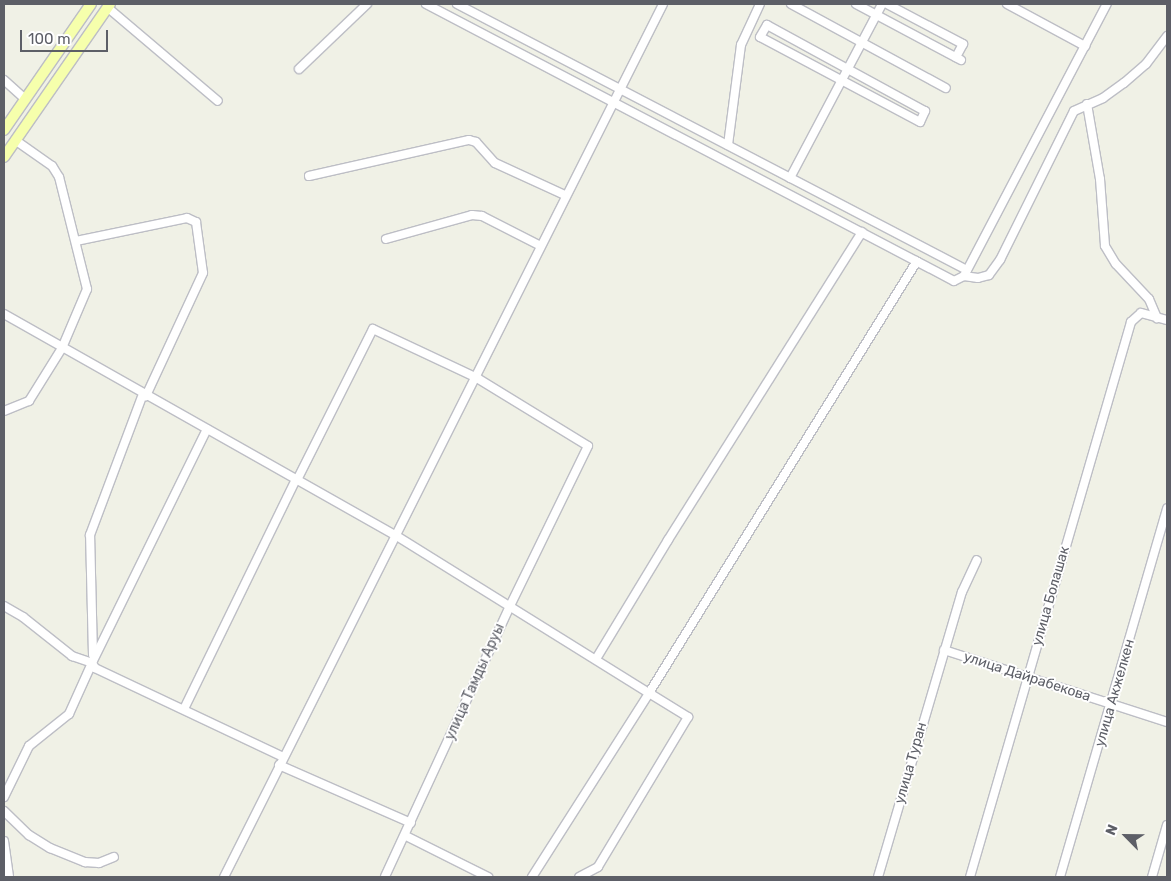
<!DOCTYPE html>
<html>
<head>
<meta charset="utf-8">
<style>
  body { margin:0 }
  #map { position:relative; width:1171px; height:881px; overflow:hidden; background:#f0f1e6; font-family:Rubik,sans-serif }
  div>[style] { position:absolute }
  .roads { filter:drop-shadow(1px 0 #bdbec5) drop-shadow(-1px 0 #bdbec5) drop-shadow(0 1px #bdbec5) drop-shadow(0 -1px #bdbec5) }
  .minor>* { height:8px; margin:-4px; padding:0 4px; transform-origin:4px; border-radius:4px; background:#fff }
  .major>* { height:10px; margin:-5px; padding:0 5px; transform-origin:5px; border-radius:5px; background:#f6ffac }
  span { translate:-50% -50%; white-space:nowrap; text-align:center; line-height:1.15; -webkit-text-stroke:4px #fff; paint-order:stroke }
  .street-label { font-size:14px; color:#5d5f67 }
  .frame { position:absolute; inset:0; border:5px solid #5d5f67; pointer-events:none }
  .north { position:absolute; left:1101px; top:811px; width:50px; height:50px; -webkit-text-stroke:4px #fff; paint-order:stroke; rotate:293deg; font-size:14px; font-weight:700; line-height:20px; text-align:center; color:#5d5f67 }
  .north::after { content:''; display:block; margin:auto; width:18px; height:22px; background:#5d5f67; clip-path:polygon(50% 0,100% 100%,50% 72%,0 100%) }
  .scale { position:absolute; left:20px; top:30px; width:88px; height:22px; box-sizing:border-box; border:2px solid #5d5f67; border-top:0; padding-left:6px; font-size:15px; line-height:18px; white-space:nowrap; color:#5d5f67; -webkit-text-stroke:4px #fff; paint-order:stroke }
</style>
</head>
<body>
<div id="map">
  <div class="roads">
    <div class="minor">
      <i style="left:426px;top:4px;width:596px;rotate:27.68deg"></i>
      <i style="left:954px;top:281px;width:11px;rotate:-27deg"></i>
      <i style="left:964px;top:276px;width:307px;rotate:-62.3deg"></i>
      <i style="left:457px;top:4px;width:575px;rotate:27.55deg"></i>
      <i style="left:791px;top:4px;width:176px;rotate:28.5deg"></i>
      <i style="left:856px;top:4px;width:119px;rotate:28.1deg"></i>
      <i style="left:887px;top:4px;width:86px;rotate:27.8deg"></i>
      <i style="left:963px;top:44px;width:15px;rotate:118deg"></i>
      <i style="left:1007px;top:4px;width:89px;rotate:28.3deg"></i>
      <i style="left:107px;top:7px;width:145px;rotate:40.3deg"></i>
      <i style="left:767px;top:25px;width:180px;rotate:28.6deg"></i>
      <i style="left:925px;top:111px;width:12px;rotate:114deg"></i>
      <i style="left:920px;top:122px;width:181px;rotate:-152deg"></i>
      <i style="left:760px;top:37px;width:14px;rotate:-60deg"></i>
      <i style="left:299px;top:69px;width:94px;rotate:-43.7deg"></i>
      <i style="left:4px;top:80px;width:28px;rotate:42deg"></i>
      <i style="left:1087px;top:104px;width:76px;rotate:80.2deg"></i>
      <i style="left:1100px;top:179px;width:67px;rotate:85.7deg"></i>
      <i style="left:1105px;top:246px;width:21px;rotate:59deg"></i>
      <i style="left:1116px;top:264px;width:48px;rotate:46.7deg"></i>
      <i style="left:1149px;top:299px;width:21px;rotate:67deg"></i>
      <i style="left:728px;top:145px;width:101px;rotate:-82.6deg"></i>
      <i style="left:741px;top:45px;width:45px;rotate:-65.1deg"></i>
      <i style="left:309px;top:176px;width:164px;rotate:-12.7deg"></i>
      <i style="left:469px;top:140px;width:7px;rotate:16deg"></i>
      <i style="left:476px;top:142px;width:28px;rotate:48deg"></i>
      <i style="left:495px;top:163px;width:77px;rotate:24.6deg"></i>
      <i style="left:790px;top:178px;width:197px;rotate:-62.1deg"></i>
      <i style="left:386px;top:239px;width:89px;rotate:-15.6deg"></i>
      <i style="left:472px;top:215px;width:10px;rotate:6deg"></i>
      <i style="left:482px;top:216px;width:66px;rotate:27deg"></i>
      <i style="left:76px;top:241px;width:113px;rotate:-11.7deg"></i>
      <i style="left:187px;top:218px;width:10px;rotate:24deg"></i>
      <i style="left:196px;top:222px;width:51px;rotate:82.2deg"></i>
      <i style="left:203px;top:273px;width:136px;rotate:114.9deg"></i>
      <i style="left:964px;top:276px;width:14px;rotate:8deg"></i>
      <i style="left:978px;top:278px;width:11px;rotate:-15deg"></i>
      <i style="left:989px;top:275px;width:19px;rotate:-54deg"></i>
      <i style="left:1000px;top:260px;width:166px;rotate:-63.6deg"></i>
      <i style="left:1074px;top:111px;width:32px;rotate:-24deg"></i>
      <i style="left:1103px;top:98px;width:26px;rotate:-36deg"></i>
      <i style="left:1124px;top:83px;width:29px;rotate:-41deg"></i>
      <i style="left:1146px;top:64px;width:35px;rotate:-53deg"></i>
      <i style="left:4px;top:314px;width:449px;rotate:29.5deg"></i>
      <i style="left:395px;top:535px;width:299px;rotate:31.9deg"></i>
      <i style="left:649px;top:693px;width:508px;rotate:-58.19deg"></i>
      <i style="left:4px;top:411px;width:27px;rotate:-22deg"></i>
      <i style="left:29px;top:401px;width:62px;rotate:-58.1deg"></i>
      <i style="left:62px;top:348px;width:64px;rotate:-67deg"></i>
      <i style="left:87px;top:289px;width:115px;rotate:-104deg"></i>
      <i style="left:59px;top:177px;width:13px;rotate:-122deg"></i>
      <i style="left:52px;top:166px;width:45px;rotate:-144.9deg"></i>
      <i style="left:207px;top:429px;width:261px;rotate:116.2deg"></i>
      <i style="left:92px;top:663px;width:6px;rotate:59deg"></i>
      <i style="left:95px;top:668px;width:208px;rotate:25.3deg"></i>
      <i style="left:297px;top:480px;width:169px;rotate:-63.3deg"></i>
      <i style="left:373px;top:329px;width:115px;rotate:25.2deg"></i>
      <i style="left:477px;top:378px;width:130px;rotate:31.5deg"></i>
      <i style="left:588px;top:446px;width:178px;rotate:116deg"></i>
      <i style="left:510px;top:606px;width:298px;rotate:114.8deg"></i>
      <i style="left:4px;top:606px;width:22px;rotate:30deg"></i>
      <i style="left:23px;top:617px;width:63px;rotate:38.5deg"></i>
      <i style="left:72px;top:656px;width:21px;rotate:19deg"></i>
      <i style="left:92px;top:663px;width:56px;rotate:114.3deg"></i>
      <i style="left:69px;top:714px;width:51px;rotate:141.3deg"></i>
      <i style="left:29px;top:746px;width:57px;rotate:116.1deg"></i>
      <i style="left:944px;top:650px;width:234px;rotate:17.9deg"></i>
      <i style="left:93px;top:655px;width:120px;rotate:-91.4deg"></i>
      <i style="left:90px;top:535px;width:151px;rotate:-69.4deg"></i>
      <i style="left:596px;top:659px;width:139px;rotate:-58.8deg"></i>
      <i style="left:668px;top:540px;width:364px;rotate:-57.8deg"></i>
      <i style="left:184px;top:709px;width:256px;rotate:-64deg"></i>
      <i style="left:279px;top:765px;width:144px;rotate:23.7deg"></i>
      <i style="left:4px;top:811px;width:35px;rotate:44deg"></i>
      <i style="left:29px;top:835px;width:25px;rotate:32deg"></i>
      <i style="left:50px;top:848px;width:38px;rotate:22deg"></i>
      <i style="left:85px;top:862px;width:14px;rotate:4deg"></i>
      <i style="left:99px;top:863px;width:16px;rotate:-22deg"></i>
      <i style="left:406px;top:836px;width:92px;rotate:26.6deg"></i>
      <i style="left:4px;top:841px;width:36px;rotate:82deg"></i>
      <i style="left:224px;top:877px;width:977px;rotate:-63.3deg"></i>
      <i style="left:532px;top:877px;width:218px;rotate:-57.5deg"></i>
      <i style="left:649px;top:693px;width:46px;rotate:31.6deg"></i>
      <i style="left:688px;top:717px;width:175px;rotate:121deg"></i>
      <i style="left:598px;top:867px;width:21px;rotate:152deg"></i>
      <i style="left:878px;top:877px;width:297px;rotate:-73.6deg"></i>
      <i style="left:962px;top:592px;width:35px;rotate:-65deg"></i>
      <i style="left:970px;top:877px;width:578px;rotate:-73.82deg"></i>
      <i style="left:1131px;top:322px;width:13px;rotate:-42deg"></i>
      <i style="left:1141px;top:313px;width:27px;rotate:15deg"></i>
      <i style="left:1060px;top:877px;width:384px;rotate:-73.8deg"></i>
      <i style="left:1152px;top:877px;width:54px;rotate:-73.9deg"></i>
    </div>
    <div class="major">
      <i style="left:4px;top:130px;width:153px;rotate:-55.4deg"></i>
      <i style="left:4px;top:157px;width:186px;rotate:-55.3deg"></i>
    </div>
  </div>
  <div class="street-label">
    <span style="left:1051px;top:596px;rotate:-74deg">улица Болашак</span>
    <span style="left:1027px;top:677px;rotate:18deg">улица Дайрабекова</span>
    <span style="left:475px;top:682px;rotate:-66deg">улица Тамды Аруы</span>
    <span style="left:1115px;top:693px;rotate:-74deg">улица Акжелкен</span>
    <span style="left:911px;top:763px;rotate:-74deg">улица Туран</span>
  </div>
  <div class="frame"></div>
  <div class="north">N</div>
  <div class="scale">100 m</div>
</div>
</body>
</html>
